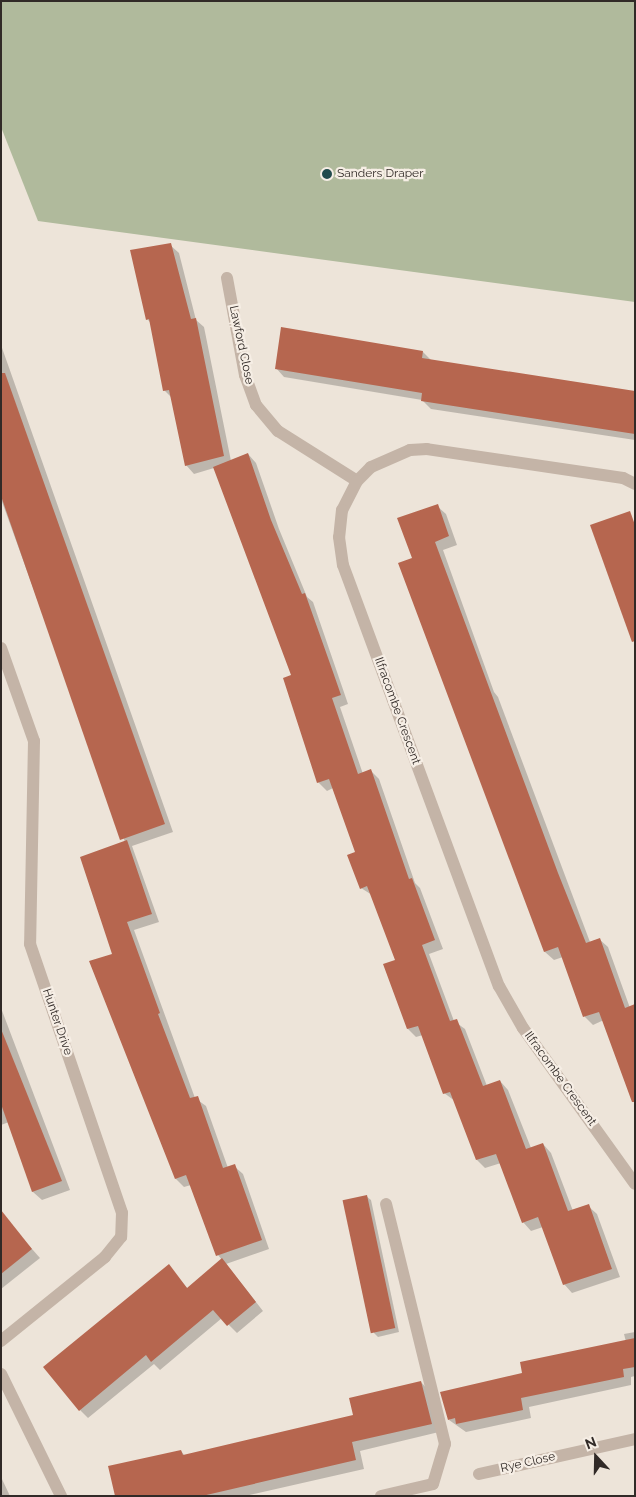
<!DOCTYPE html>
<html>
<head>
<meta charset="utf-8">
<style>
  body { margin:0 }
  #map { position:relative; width:636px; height:1497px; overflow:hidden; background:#ede4d9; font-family:Raleway,sans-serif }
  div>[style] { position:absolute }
  .green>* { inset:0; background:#b0ba9c }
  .shadow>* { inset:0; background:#0003 }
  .building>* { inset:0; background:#b6664f; transform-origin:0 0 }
  .minor>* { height:12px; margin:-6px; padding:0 6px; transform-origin:6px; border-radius:6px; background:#c4b4a7 }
  .dots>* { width:14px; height:14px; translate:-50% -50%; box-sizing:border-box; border:2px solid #f6eee5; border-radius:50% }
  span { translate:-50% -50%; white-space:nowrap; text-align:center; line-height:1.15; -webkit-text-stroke:4.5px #f6eee5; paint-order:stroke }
  .poi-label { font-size:12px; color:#312a27 }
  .left { translate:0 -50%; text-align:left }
  .street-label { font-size:12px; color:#312a27 }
  .frame { position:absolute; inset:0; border:2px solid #312a27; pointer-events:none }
  .north { position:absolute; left:571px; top:1432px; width:50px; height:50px; -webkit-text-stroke:4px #f6eee5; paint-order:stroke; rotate:339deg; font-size:14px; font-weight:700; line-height:20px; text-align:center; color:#312a27 }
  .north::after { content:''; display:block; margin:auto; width:18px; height:22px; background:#312a27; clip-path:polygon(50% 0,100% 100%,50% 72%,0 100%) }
</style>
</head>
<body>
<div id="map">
  <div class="green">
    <i style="clip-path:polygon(1px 1px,635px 1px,635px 302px,38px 221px,1px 127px)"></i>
  </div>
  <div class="shadow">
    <i style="clip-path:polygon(170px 245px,179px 253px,196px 320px,204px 327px,231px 461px,248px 454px,256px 463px,279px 529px,307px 597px,313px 602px,348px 704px,340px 707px,363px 774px,371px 771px,379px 779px,415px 883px,420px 888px,443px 949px,429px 954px,454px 1021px,465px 1029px,487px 1086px,500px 1081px,508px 1090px,531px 1148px,543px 1144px,551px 1153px,573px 1211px,588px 1206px,597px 1214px,620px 1277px,572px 1293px,564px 1284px,543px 1227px,531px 1231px,523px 1222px,501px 1163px,485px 1168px,477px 1160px,455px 1101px,444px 1093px,423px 1035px,416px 1037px,408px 1029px,384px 965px,397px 960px,372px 895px,361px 888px,357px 853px,333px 788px,327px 791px,318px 782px,293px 676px,214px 468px,194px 474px,186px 465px,172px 398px,164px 390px,151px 323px,147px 319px)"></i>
    <i style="clip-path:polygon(1px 345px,173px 832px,132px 846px,159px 922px,134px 930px,195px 1098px,206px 1106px,228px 1168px,234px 1166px,243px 1174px,269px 1249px,226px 1264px,263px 1311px,237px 1333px,222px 1318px,160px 1370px,154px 1364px,88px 1418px,80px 1410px,168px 1266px,188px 1289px,222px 1260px,218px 1255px,191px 1185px,184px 1187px,176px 1179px,113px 954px,125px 842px,1px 499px)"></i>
    <i style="clip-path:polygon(423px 352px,432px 361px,635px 392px,635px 440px,431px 409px,422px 400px,284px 377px,276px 368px)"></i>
    <i style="clip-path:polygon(437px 506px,446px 514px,457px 545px,443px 550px,494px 692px,498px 697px,590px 942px,599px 939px,608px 947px,630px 1008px,593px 1025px,585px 1017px,563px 957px,554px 960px,545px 952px,400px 564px,414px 559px)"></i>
    <i style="clip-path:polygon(1px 1008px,70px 1190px,42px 1200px,33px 1192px,9px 1122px,1px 1125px)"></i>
    <i style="clip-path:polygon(366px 1196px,371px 1200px,399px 1332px,378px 1337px,374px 1333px)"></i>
    <i style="clip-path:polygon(1px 1214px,40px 1258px,1px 1289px)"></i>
    <i style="clip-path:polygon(635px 1332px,635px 1376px,631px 1377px,631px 1385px,529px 1407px,531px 1418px,466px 1432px,449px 1420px,524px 1374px,626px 1342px,624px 1334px)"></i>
    <i style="clip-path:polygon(421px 1382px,429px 1391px,439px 1432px,360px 1451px,364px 1469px,245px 1496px,117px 1496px,181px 1451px,185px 1456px,355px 1416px)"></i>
    <i style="clip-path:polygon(1px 1477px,10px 1496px,1px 1496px)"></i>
  </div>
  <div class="building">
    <i style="clip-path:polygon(171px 243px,191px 319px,196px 318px,224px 456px,185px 466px,169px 390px,163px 391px,149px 319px,146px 320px,130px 250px)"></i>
    <i style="clip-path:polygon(281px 327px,423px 351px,422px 358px,635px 391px,635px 434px,421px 401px,422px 393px,275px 369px)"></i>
    <i style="clip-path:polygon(1px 373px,5px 373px,165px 824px,120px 840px,1px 496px)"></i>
    <i style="clip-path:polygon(248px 453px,271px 520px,302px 594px,305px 593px,333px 672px,341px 695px,332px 698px,358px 774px,371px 769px,409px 879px,412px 878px,435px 940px,422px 945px,450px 1021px,457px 1019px,483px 1086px,500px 1080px,526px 1149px,543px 1143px,568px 1211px,589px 1204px,612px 1269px,563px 1285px,538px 1217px,522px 1223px,496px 1154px,476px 1160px,450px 1092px,443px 1094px,418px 1026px,407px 1029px,383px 964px,395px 960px,367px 886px,360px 889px,347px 855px,355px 852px,329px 779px,317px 783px,283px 678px,291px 675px,213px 467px)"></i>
    <i style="clip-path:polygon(438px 504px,449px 536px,435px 542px,558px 873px,586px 943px,600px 938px,625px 1008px,635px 1004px,635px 1102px,632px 1102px,599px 1012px,583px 1017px,558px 947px,544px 952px,398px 563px,412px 558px,397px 518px)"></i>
    <i style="clip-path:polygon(630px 511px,635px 525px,635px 641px,632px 642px,590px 525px)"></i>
    <i style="clip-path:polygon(127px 840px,152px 914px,127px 922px,160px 1013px,158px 1014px,190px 1098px,198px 1096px,223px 1168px,235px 1164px,262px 1240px,216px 1256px,186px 1175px,175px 1179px,89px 961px,112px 954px,80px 857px)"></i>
    <i style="clip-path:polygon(1px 1029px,62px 1181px,32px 1192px,1px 1104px)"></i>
    <i style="left:367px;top:1195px;width:136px;height:25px;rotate:78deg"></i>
    <i style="clip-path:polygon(1px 1210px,32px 1249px,1px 1274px)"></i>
    <i style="clip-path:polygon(222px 1258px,256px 1302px,227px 1326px,213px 1310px,151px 1362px,146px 1355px,79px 1411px,43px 1367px,169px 1264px,187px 1288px)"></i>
    <i style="clip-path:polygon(635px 1338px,635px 1367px,623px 1369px,624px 1377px,521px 1398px,523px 1410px,456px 1424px,455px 1418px,448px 1420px,440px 1392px,522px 1373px,520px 1362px)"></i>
    <i style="clip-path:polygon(421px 1381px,432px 1424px,352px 1442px,356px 1460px,202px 1496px,115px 1496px,108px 1466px,181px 1450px,183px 1455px,353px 1415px,349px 1398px)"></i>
  </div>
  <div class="minor">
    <i style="left:227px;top:278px;width:99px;rotate:79.5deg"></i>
    <i style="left:245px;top:375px;width:32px;rotate:70deg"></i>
    <i style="left:256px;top:405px;width:34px;rotate:50deg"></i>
    <i style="left:278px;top:431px;width:93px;rotate:32.3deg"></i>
    <i style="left:635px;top:484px;width:13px;rotate:-153deg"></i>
    <i style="left:623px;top:478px;width:198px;rotate:-171.6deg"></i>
    <i style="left:427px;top:449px;width:17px;rotate:177deg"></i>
    <i style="left:410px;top:450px;width:43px;rotate:156.4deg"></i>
    <i style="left:371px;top:467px;width:20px;rotate:135deg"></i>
    <i style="left:357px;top:481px;width:33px;rotate:117deg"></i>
    <i style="left:342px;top:510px;width:27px;rotate:96deg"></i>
    <i style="left:339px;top:537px;width:28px;rotate:82deg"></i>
    <i style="left:343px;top:565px;width:449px;rotate:69.7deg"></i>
    <i style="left:499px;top:986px;width:48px;rotate:60.3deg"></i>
    <i style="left:523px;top:1028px;width:192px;rotate:54.3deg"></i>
    <i style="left:1px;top:648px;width:99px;rotate:70.5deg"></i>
    <i style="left:34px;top:741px;width:203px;rotate:91.1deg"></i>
    <i style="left:30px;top:944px;width:284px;rotate:71.1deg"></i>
    <i style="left:122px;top:1213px;width:24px;rotate:92deg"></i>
    <i style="left:121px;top:1237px;width:26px;rotate:129deg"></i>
    <i style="left:105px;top:1257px;width:134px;rotate:141.1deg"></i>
    <i style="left:1px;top:1374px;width:136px;rotate:63.8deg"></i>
    <i style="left:479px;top:1474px;width:160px;rotate:-12.6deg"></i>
    <i style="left:381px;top:1496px;width:53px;rotate:-13deg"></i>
    <i style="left:433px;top:1484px;width:42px;rotate:-73.3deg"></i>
    <i style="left:445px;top:1444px;width:247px;rotate:-103.8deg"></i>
  </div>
  <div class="dots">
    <i style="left:327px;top:174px;background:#224b4d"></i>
  </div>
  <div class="poi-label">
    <span class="left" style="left:337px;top:174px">Sanders Draper</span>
  </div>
  <div class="street-label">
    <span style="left:241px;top:345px;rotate:78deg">Lawford Close</span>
    <span style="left:397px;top:711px;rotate:70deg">Ilfracombe Crescent</span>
    <span style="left:57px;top:1022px;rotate:71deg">Hunter Drive</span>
    <span style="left:560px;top:1079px;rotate:54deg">Ilfracombe Crescent</span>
    <span style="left:528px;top:1463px;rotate:-13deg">Rye Close</span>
  </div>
  <div class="frame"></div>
  <div class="north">N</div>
</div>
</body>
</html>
